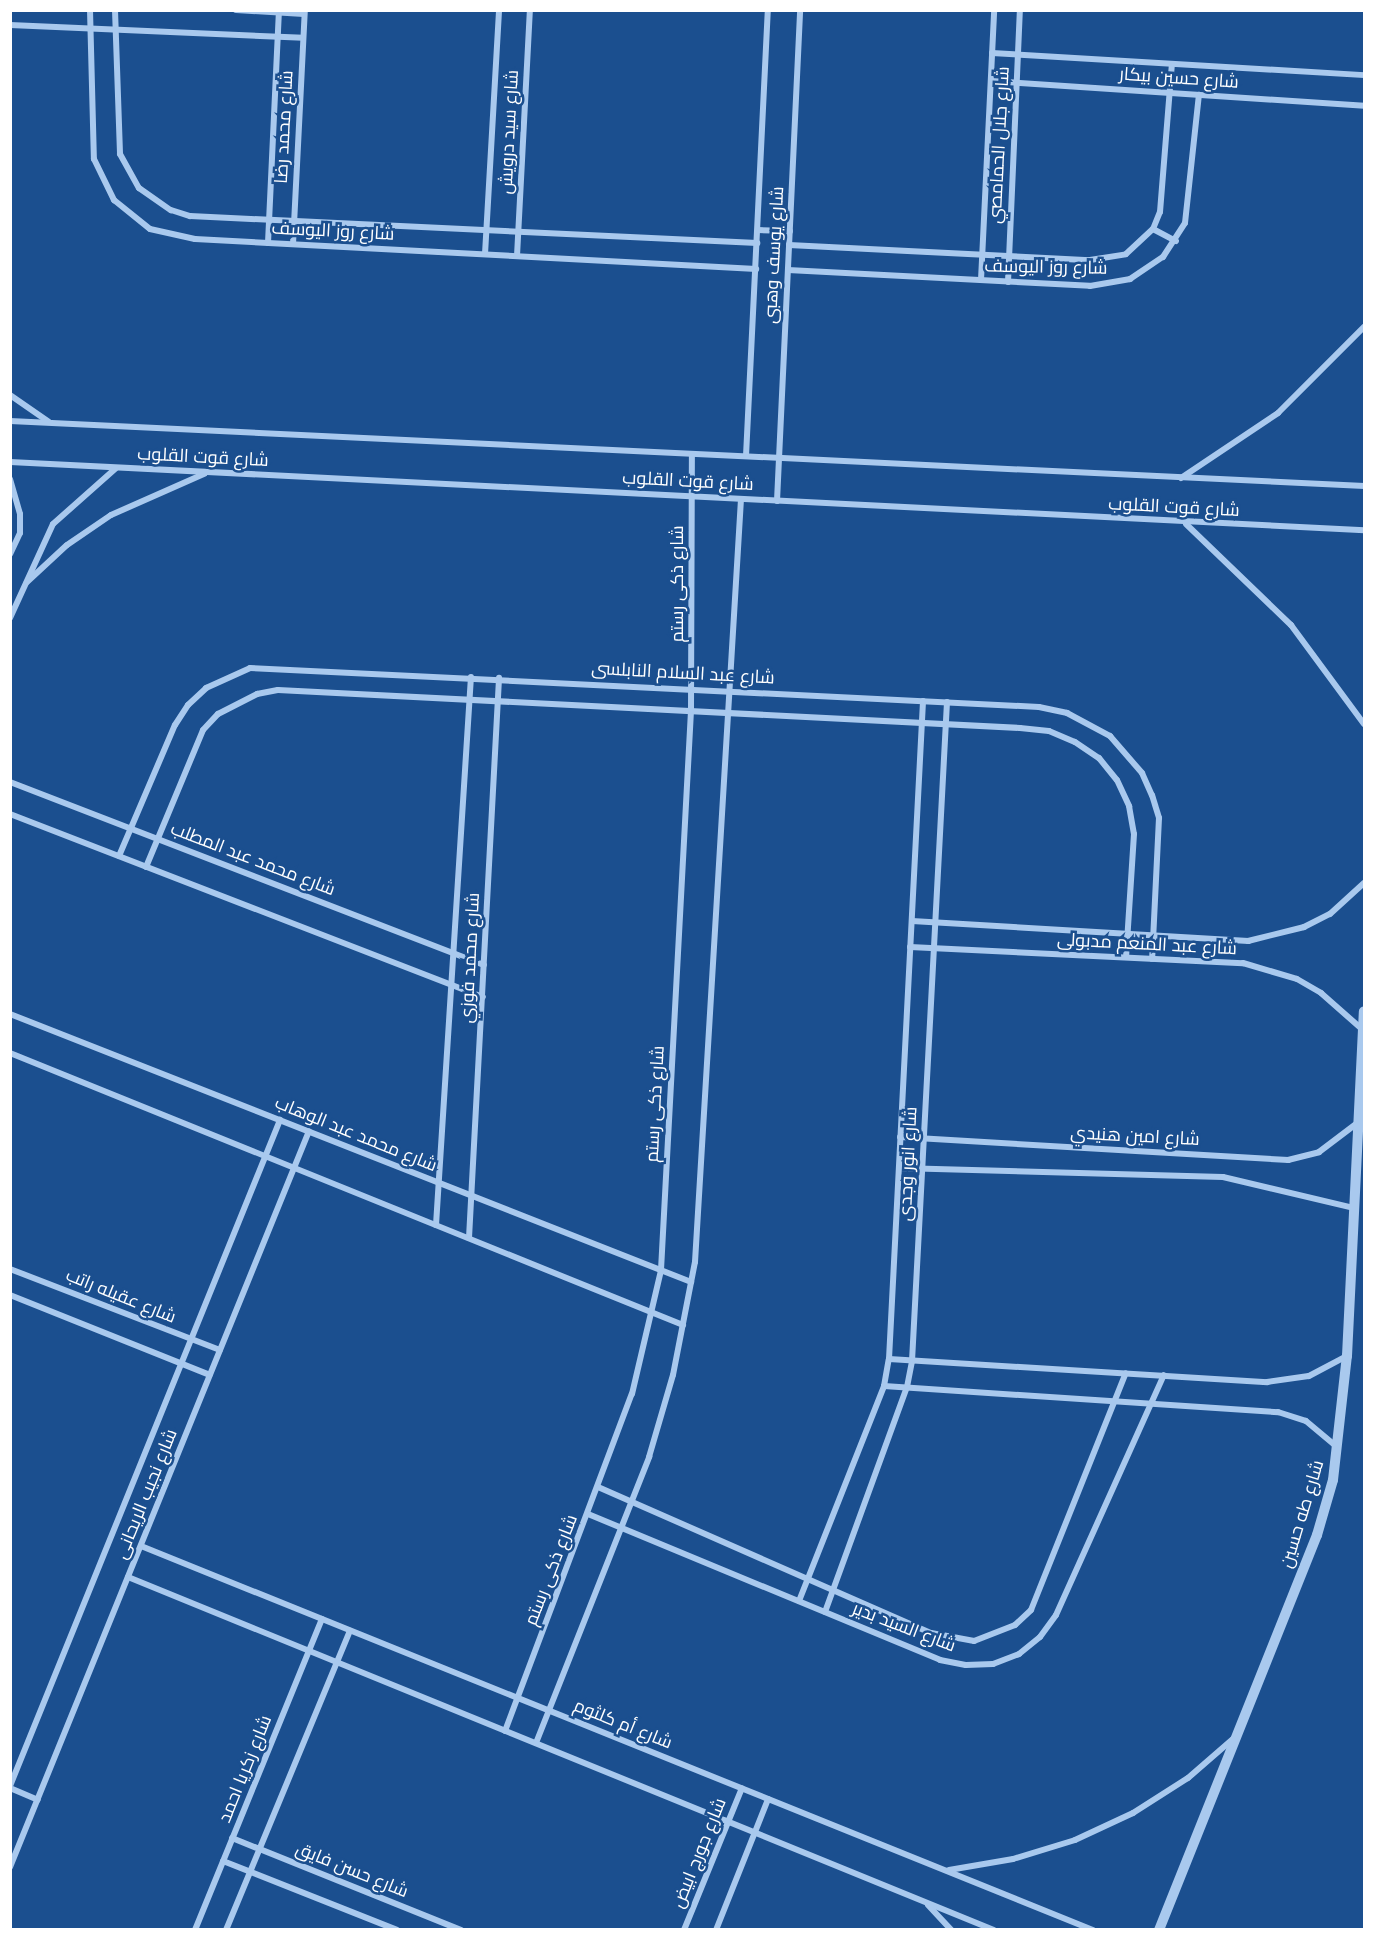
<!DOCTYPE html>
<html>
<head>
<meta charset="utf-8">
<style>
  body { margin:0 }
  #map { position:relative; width:1375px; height:1940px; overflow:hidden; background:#1b4f8f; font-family:"DM Sans",Cairo,sans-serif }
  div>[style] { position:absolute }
  .minor>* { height:6px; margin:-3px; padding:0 3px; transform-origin:3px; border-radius:3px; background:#a9c9ee }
  .tertiary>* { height:10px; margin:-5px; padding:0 5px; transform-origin:5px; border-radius:5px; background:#a9c9ee }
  span { translate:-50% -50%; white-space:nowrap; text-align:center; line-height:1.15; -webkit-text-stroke:5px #1b4f8f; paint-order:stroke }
  .street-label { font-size:18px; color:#fff }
  .frame { position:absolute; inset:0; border:12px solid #fff; pointer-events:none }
</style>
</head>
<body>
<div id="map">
  <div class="minor">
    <i style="left:90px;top:10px;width:149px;rotate:88.5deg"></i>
    <i style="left:94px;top:159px;width:46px;rotate:64deg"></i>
    <i style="left:114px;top:200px;width:46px;rotate:38.9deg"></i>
    <i style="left:150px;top:229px;width:46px;rotate:12.5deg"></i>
    <i style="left:195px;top:239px;width:562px;rotate:3.06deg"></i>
    <i style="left:115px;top:10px;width:144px;rotate:88deg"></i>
    <i style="left:120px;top:154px;width:39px;rotate:61deg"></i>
    <i style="left:139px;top:188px;width:39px;rotate:35deg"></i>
    <i style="left:171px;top:210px;width:20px;rotate:18deg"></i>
    <i style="left:190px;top:216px;width:568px;rotate:2.73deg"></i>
    <i style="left:236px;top:10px;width:68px;rotate:3.4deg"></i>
    <i style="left:10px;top:25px;width:293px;rotate:2.5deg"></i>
    <i style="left:992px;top:53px;width:373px;rotate:3.4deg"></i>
    <i style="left:991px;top:81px;width:374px;rotate:3.8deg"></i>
    <i style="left:1153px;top:229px;width:26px;rotate:28deg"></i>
    <i style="left:758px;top:230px;width:32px;rotate:2deg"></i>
    <i style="left:268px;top:243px;width:233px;rotate:-87.3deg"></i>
    <i style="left:293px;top:244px;width:234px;rotate:-87.1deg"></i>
    <i style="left:789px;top:245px;width:301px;rotate:2.9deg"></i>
    <i style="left:1090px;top:260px;width:36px;rotate:-9deg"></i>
    <i style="left:1126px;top:254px;width:37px;rotate:-43deg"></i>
    <i style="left:1153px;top:229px;width:18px;rotate:-68deg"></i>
    <i style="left:1160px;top:212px;width:148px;rotate:-85.4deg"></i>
    <i style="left:485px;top:254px;width:244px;rotate:-86.7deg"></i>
    <i style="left:517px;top:256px;width:246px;rotate:-87deg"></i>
    <i style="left:788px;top:270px;width:302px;rotate:3deg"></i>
    <i style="left:1090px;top:286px;width:41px;rotate:-9.9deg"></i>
    <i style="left:1130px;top:279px;width:40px;rotate:-34deg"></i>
    <i style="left:1163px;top:257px;width:40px;rotate:-57.1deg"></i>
    <i style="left:1185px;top:223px;width:129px;rotate:-83.8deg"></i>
    <i style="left:981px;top:280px;width:270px;rotate:-87.2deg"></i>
    <i style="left:1008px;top:282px;width:272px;rotate:-87.5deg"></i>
    <i style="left:10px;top:395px;width:47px;rotate:34.7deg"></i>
    <i style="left:10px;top:421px;width:1356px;rotate:2.75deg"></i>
    <i style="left:746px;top:456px;width:447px;rotate:-87.2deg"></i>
    <i style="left:10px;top:462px;width:1356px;rotate:2.88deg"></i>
    <i style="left:1181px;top:478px;width:117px;rotate:-33.8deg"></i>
    <i style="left:1278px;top:413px;width:122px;rotate:-45deg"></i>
    <i style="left:10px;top:479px;width:36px;rotate:74deg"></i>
    <i style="left:20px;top:514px;width:19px;rotate:90deg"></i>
    <i style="left:20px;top:533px;width:23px;rotate:115deg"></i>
    <i style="left:777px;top:501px;width:492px;rotate:-87.3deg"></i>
    <i style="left:1186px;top:524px;width:146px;rotate:43.9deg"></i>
    <i style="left:1291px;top:625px;width:123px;rotate:53.6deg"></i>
    <i style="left:27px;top:582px;width:54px;rotate:-42.8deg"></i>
    <i style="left:67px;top:545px;width:53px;rotate:-34.3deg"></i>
    <i style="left:111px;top:515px;width:102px;rotate:-23.8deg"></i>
    <i style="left:10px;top:618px;width:103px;rotate:-65.4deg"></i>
    <i style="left:53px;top:524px;width:84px;rotate:-41.6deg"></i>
    <i style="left:10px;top:782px;width:508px;rotate:21.11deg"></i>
    <i style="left:10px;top:814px;width:507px;rotate:21.15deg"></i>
    <i style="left:119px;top:856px;width:142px;rotate:-66.9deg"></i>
    <i style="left:175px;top:725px;width:24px;rotate:-57deg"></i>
    <i style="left:188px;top:705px;width:25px;rotate:-43deg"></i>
    <i style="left:206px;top:688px;width:48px;rotate:-24.4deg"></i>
    <i style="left:250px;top:668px;width:790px;rotate:2.83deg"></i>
    <i style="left:1039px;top:707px;width:29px;rotate:12deg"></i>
    <i style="left:1067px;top:713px;width:49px;rotate:28.1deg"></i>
    <i style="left:1110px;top:736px;width:49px;rotate:49.1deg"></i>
    <i style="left:1142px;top:773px;width:24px;rotate:66deg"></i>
    <i style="left:1152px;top:795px;width:24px;rotate:73deg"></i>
    <i style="left:1159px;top:818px;width:141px;rotate:92.8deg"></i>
    <i style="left:146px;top:867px;width:148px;rotate:-67.4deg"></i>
    <i style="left:203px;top:730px;width:22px;rotate:-47deg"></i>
    <i style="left:218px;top:714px;width:44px;rotate:-27.1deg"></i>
    <i style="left:257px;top:694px;width:21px;rotate:-11deg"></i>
    <i style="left:278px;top:690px;width:743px;rotate:2.93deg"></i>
    <i style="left:1020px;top:728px;width:29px;rotate:6deg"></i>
    <i style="left:1049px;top:731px;width:28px;rotate:23deg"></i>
    <i style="left:1075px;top:742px;width:29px;rotate:34deg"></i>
    <i style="left:1099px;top:758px;width:28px;rotate:51deg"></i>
    <i style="left:1117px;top:780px;width:29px;rotate:65deg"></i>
    <i style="left:1129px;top:806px;width:28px;rotate:80deg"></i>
    <i style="left:1134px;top:834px;width:123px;rotate:93.7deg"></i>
    <i style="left:912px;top:921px;width:337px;rotate:3.4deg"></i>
    <i style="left:1248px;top:941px;width:58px;rotate:-14deg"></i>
    <i style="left:1304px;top:927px;width:29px;rotate:-27deg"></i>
    <i style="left:1330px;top:914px;width:46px;rotate:-42.4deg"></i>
    <i style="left:910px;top:947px;width:333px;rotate:2.8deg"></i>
    <i style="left:1243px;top:963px;width:56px;rotate:16.5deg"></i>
    <i style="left:1297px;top:979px;width:28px;rotate:30deg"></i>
    <i style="left:1321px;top:993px;width:56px;rotate:41.4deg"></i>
    <i style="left:10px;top:1014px;width:732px;rotate:21.48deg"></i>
    <i style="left:10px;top:1053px;width:726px;rotate:22.01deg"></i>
    <i style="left:900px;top:1137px;width:389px;rotate:3.4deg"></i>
    <i style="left:1288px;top:1160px;width:32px;rotate:-14deg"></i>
    <i style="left:1319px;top:1152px;width:46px;rotate:-37.1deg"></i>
    <i style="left:899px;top:1168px;width:324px;rotate:1.6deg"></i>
    <i style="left:1223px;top:1177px;width:135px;rotate:13.3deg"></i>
    <i style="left:436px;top:1225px;width:549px;rotate:-86.35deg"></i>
    <i style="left:469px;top:1238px;width:561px;rotate:-86.93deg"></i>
    <i style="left:10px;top:1269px;width:225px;rotate:21.1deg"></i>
    <i style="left:10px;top:1295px;width:215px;rotate:21.8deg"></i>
    <i style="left:889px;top:1359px;width:379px;rotate:3.5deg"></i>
    <i style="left:1267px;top:1382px;width:42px;rotate:-8.1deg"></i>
    <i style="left:1309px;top:1376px;width:43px;rotate:-27.8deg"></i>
    <i style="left:884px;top:1386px;width:395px;rotate:3.8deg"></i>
    <i style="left:1278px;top:1412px;width:29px;rotate:18deg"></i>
    <i style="left:1306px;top:1421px;width:39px;rotate:40deg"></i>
    <i style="left:598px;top:1487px;width:364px;rotate:23.7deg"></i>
    <i style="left:931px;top:1633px;width:44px;rotate:10.5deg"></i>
    <i style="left:974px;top:1641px;width:44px;rotate:-21.3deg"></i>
    <i style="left:1015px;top:1625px;width:22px;rotate:-43deg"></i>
    <i style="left:1031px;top:1610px;width:255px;rotate:-68.2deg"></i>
    <i style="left:588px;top:1514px;width:381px;rotate:22.5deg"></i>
    <i style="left:940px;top:1660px;width:26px;rotate:11deg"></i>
    <i style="left:966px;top:1665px;width:27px;rotate:-2deg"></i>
    <i style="left:993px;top:1664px;width:28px;rotate:-21deg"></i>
    <i style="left:1019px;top:1654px;width:27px;rotate:-39deg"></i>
    <i style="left:1040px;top:1637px;width:27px;rotate:-54deg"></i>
    <i style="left:1056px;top:1615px;width:263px;rotate:-65.8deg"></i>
    <i style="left:141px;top:1546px;width:1027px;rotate:21.97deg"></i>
    <i style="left:128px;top:1577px;width:935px;rotate:22.18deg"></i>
    <i style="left:799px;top:1601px;width:231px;rotate:-68.4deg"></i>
    <i style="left:884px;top:1386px;width:27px;rotate:-80deg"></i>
    <i style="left:889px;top:1359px;width:659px;rotate:-87.04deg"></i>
    <i style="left:825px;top:1612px;width:239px;rotate:-70deg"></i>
    <i style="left:907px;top:1387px;width:26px;rotate:-79deg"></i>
    <i style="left:912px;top:1361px;width:660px;rotate:-86.96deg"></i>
    <i style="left:505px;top:1731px;width:360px;rotate:-69.4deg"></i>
    <i style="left:632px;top:1394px;width:127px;rotate:-76.8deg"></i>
    <i style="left:661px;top:1270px;width:560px;rotate:-86.93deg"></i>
    <i style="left:691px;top:711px;width:257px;rotate:-89.8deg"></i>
    <i style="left:536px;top:1743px;width:308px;rotate:-68.4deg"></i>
    <i style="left:649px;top:1457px;width:85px;rotate:-73.7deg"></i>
    <i style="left:673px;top:1375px;width:115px;rotate:-79deg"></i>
    <i style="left:695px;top:1262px;width:764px;rotate:-86.55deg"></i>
    <i style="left:10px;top:1786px;width:719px;rotate:-67.93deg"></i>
    <i style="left:10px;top:1788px;width:30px;rotate:23deg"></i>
    <i style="left:232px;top:1838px;width:247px;rotate:21.9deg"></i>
    <i style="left:223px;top:1861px;width:187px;rotate:21.6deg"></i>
    <i style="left:10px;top:1867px;width:794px;rotate:-67.89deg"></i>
    <i style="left:949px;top:1870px;width:65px;rotate:-9.8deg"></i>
    <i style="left:1013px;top:1859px;width:65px;rotate:-17deg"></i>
    <i style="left:1075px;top:1840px;width:64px;rotate:-25deg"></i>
    <i style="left:1133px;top:1813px;width:65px;rotate:-32.5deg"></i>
    <i style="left:1188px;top:1778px;width:61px;rotate:-41deg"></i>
    <i style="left:928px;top:1905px;width:34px;rotate:47deg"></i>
    <i style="left:195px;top:1930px;width:336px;rotate:-67.8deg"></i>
    <i style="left:226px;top:1930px;width:324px;rotate:-67.5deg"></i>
    <i style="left:684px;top:1930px;width:153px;rotate:-67.8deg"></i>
    <i style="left:716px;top:1930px;width:141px;rotate:-68.3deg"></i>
  </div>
  <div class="tertiary">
    <i style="left:1159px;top:1930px;width:425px;rotate:-68.2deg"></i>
    <i style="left:1317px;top:1535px;width:57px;rotate:-73.8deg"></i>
    <i style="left:1333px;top:1480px;width:125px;rotate:-83.6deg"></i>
    <i style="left:1347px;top:1356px;width:345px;rotate:-87.2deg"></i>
  </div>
  <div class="street-label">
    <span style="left:1179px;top:78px;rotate:4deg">شارع حسين بيكار</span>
    <span style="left:284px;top:127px;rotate:-87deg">شارع محمد رضا</span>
    <span style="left:509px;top:132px;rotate:-87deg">شارع سيد درويش</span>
    <span style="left:999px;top:145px;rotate:-87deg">شارع جلال الحمامصي</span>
    <span style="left:333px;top:231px;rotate:3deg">شارع روز اليوسف</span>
    <span style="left:774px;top:255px;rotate:-87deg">شارع يوسف وهبى</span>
    <span style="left:1046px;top:267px;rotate:1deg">شارع روز اليوسف</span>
    <span style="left:203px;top:457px;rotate:3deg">شارع قوت القلوب</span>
    <span style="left:688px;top:481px;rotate:3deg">شارع قوت القلوب</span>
    <span style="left:1174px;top:507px;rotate:3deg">شارع قوت القلوب</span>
    <span style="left:677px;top:584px;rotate:-90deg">شارع ذكى رستم</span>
    <span style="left:683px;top:673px;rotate:3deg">شارع عبد السلام النابلسى</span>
    <span style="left:253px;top:859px;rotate:21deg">شارع محمد عبد المطلب</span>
    <span style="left:1147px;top:944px;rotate:3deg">شارع عبد المنعم مدبولى</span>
    <span style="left:470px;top:958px;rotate:-87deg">شارع محمد فوزي</span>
    <span style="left:655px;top:1104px;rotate:-87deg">شارع ذكى رستم</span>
    <span style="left:356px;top:1134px;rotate:22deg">شارع محمد عبد الوهاب</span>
    <span style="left:1135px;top:1136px;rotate:3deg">شارع امين هنيدي</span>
    <span style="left:908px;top:1164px;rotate:-87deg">شارع انور وجدى</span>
    <span style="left:121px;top:1296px;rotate:22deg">شارع عقيله راتب</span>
    <span style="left:146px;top:1494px;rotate:-68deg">شارع نجيب الريحانى</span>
    <span style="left:1302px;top:1514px;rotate:-73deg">شارع طه حسين</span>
    <span style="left:551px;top:1570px;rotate:-69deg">شارع ذكى رستم</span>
    <span style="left:904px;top:1627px;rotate:21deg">شارع السيد بدير</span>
    <span style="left:623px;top:1724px;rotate:22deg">شارع أم كلثوم</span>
    <span style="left:245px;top:1769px;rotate:-68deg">شارع زكريا احمد</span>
    <span style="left:699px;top:1853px;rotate:-68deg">شارع جورج ابيض</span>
    <span style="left:352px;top:1870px;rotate:22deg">شارع حسن فايق</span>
  </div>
  <div class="frame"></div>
</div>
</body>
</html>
